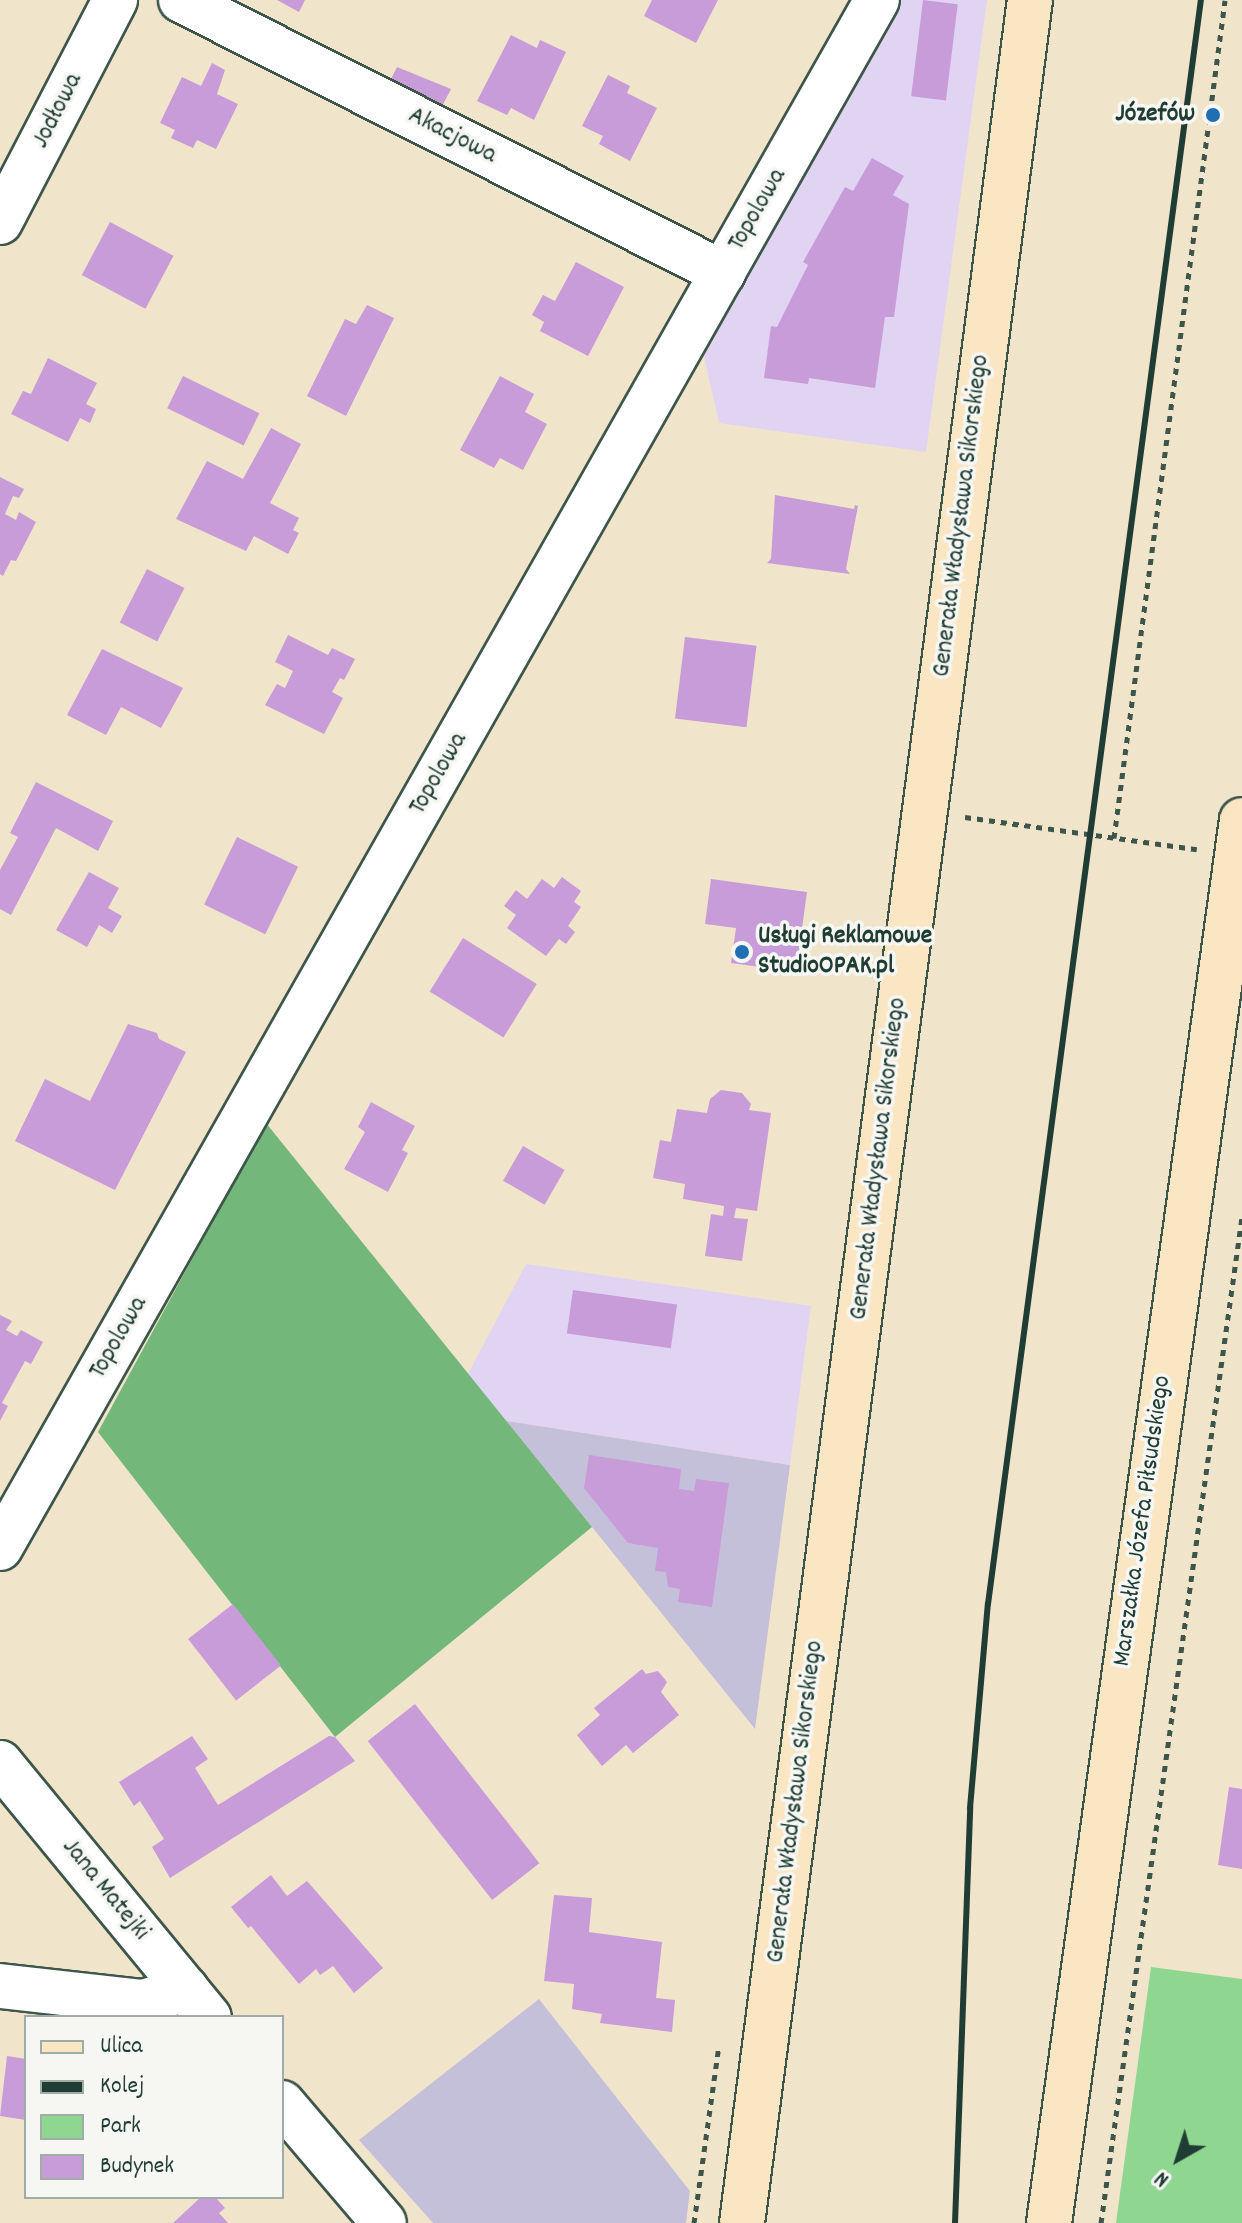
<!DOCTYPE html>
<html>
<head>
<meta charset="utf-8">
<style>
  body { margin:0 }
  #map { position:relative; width:1242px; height:2223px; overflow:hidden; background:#f0e4ca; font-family:Dekko,sans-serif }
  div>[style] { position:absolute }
  .built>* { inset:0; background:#e1d4f3 }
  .industrial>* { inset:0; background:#c5c0da }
  .green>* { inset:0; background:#8fd690 }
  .forest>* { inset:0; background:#73b77a }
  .building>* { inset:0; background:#c89cd9; transform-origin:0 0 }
  .path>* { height:5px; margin-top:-2.5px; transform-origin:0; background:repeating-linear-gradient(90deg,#3e564a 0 6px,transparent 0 12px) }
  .roads { filter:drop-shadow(2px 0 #3e564a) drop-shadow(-2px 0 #3e564a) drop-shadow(0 2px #3e564a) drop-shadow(0 -2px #3e564a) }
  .street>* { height:44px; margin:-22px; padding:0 22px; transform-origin:22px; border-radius:22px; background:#fff }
  .secondary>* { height:44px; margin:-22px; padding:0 22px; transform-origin:22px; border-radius:22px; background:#fbe6c4 }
  .rail>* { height:6px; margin:-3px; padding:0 3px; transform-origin:3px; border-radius:3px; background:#1f3d34 }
  .dots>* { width:22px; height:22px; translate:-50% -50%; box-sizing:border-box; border:4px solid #f6f6f2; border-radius:50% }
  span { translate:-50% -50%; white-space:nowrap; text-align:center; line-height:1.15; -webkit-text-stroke:7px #f6f6f2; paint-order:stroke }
  .street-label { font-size:26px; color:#1f3d34 }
  .poi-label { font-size:26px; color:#1f3d34; font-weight:700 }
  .right { translate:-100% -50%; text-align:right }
  .left { translate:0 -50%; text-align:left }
  .legend { position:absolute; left:24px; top:2015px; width:260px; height:184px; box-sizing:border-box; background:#f6f6f2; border:2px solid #a0aca6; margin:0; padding:10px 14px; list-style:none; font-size:24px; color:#1f3d34 }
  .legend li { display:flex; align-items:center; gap:16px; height:40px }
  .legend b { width:40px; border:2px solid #a0aca6 }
  .north { position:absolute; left:1138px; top:2119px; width:80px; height:80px; -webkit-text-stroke:6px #f6f6f2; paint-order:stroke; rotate:219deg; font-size:22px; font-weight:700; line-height:32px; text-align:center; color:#1f3d34 }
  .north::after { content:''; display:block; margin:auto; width:28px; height:36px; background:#1f3d34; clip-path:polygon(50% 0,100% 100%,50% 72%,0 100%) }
</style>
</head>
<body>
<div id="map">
  <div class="built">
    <i style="clip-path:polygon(894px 0,987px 0,926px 452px,719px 423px,701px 343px)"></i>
    <i style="clip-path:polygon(526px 1264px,811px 1306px,790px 1465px,506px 1421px,468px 1374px)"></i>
  </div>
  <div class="industrial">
    <i style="clip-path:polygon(506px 1421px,790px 1465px,755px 1729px,592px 1527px)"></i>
    <i style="clip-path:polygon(539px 1999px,690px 2191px,686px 2223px,433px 2223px,359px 2140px)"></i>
  </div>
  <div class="green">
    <i style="clip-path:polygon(1151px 1967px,1242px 1979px,1242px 2223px,1116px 2223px)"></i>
  </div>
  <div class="forest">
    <i style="clip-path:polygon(266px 1123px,592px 1527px,335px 1737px,98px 1432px)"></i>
  </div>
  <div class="building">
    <i style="clip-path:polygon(277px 0,305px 0,299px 12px)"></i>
    <i style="clip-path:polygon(652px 0,718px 0,696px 43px,644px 16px)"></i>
    <i style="left:923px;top:0;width:35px;height:97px;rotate:7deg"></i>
    <i style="clip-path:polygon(511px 35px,537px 48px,540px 40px,566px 52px,534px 120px,511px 108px,507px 115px,477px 101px)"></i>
    <i style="clip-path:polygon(212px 63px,225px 70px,217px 94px,238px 104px,216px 149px,197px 140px,193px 148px,171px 138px,175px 130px,160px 123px,182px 77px,201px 86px)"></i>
    <i style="clip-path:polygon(397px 67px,451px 89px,438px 114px,386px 89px)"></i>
    <i style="clip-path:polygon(608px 75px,630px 86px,627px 93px,657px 108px,630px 161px,599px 144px,603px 136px,582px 126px)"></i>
    <i style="clip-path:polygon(872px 158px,904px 176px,893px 195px,909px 204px,894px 317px,885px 317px,875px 388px,809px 378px,808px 384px,764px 378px,771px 326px,777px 327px,808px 265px,803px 262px,845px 187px,853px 191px)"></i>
    <i style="left:110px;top:222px;width:72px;height:60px;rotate:28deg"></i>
    <i style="clip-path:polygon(576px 262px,624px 287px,588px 356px,540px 331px,544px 322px,532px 315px,543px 295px,555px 301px)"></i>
    <i style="clip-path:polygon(367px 305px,394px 318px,346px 416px,307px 396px,345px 319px,356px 324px)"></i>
    <i style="clip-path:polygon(48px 358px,97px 383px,86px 404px,96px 409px,90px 423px,80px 418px,68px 442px,11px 414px,23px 391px,31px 394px)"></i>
    <i style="left:183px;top:376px;width:85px;height:36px;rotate:26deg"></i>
    <i style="clip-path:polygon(500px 376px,534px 394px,525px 412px,547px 424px,523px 470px,500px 458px,494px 468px,460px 450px)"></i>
    <i style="clip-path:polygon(271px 428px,301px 444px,270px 503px,299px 518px,293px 530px,299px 533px,288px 554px,254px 536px,246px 551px,176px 519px,207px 461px,243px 479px)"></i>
    <i style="clip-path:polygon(0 477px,24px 489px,19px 498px,13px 496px,5px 514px,16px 520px,19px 512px,36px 522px,16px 561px,11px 560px,3px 576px,0 574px)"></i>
    <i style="clip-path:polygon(775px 495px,854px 509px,855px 505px,858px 506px,846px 569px,850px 574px,767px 563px,771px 559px)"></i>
    <i style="left:147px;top:569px;width:42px;height:60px;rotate:27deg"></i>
    <i style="clip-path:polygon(288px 635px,328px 655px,332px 648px,355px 659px,344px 680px,340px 678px,332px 692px,343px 698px,324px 734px,265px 705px,277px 684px,285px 688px,293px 671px,275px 662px)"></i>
    <i style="left:685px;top:637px;width:72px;height:82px;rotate:7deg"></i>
    <i style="clip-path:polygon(102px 649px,183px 688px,161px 728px,121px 707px,106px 735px,67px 715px)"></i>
    <i style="clip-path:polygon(36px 782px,113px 821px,98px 851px,56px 828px,11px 915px,0 909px,0 870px,18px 837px,10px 833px)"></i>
    <i style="left:237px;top:837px;width:68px;height:75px;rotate:26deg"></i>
    <i style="clip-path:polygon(89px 872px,119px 888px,108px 908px,122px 916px,112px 933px,99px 925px,87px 947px,56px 930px)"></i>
    <i style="clip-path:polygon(562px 877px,581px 891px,574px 902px,581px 907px,568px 926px,575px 932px,566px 944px,559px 939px,546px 956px,507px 928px,516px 915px,504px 906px,516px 890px,527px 899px,542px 879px,554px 888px)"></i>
    <i style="clip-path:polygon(711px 879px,807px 892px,796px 972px,731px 963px,736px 928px,705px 924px)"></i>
    <i style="left:463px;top:938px;width:87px;height:63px;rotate:32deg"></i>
    <i style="clip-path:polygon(128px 1024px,157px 1033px,159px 1039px,186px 1052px,115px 1190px,15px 1141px,45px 1079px,90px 1101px)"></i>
    <i style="clip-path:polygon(721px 1090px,742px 1093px,751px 1104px,749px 1110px,771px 1113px,757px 1211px,736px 1208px,734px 1218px,748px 1219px,742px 1261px,705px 1256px,711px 1214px,723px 1216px,724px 1206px,683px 1199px,685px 1184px,653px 1178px,660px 1140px,671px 1142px,677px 1109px,707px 1113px,710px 1099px)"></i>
    <i style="clip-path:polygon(371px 1102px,415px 1126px,402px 1150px,408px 1153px,388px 1192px,344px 1169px,365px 1132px,358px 1127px)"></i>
    <i style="left:523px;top:1146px;width:48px;height:40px;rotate:30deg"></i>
    <i style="left:573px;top:1290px;width:105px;height:44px;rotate:8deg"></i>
    <i style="clip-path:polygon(0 1315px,12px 1321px,6px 1330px,17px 1336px,21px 1330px,43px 1342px,31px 1364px,25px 1361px,2px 1403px,8px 1406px,0 1421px)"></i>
    <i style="clip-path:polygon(589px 1455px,681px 1469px,679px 1489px,694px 1491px,696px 1479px,729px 1483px,712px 1607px,678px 1602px,680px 1589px,668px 1587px,666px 1572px,655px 1571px,658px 1548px,628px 1543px,584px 1488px)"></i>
    <i style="left:233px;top:1604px;width:78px;height:57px;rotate:52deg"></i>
    <i style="clip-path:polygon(642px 1669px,646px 1674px,658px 1671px,667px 1682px,661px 1692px,679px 1715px,633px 1753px,626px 1745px,602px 1766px,577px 1735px,600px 1715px,594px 1708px)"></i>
    <i style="left:415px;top:1704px;width:202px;height:60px;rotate:52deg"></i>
    <i style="clip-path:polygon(192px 1736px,208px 1759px,195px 1768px,218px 1805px,329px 1736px,335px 1737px,355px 1761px,170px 1878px,152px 1847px,164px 1839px,140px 1801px,134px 1806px,119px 1782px)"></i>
    <i style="clip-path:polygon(1229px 1787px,1242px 1789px,1242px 1869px,1218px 1865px)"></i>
    <i style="clip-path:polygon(271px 1875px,287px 1896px,307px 1881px,383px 1968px,354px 1993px,333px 1966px,320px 1975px,316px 1969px,299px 1984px,251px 1926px,248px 1928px,231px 1907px)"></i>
    <i style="clip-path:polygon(554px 1895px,592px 1898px,589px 1932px,662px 1942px,656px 1998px,675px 2000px,672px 2032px,600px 2023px,602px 2014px,572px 2009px,574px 1984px,544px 1981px)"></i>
    <i style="clip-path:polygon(7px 2056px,26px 2059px,26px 2120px,0 2116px)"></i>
    <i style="clip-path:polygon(201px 2197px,215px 2197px,225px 2208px,219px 2213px,228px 2223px,173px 2223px)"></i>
  </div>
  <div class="path">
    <i style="left:965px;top:817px;width:234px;rotate:7.9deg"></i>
    <i style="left:1114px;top:838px;width:845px;rotate:-82.45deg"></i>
    <i style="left:694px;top:2223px;width:179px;rotate:-82deg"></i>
    <i style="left:1101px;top:2223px;width:1016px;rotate:-82.02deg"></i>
  </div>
  <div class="roads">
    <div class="street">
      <i style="left:181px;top:0;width:607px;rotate:26.73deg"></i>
      <i style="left:0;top:222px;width:250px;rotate:-62.6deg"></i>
      <i style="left:0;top:1548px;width:1779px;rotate:-60.47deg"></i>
      <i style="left:0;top:1763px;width:329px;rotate:50.6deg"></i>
      <i style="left:0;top:1986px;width:144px;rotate:6.4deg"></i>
      <i style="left:143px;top:2002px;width:45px;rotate:-16.8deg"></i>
      <i style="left:282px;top:2103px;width:157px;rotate:49.6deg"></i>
    </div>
    <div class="secondary">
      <i style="left:742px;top:2223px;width:2242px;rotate:-82.62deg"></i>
      <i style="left:1049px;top:2223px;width:1416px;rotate:-82.17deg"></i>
    </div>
  </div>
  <div class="rail">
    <i style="left:955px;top:2223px;width:415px;rotate:-87.9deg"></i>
    <i style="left:970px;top:1808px;width:205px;rotate:-85deg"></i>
    <i style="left:988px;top:1604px;width:1618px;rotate:-82.44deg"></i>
  </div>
  <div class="dots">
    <i style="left:1213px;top:115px;background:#1f6fb2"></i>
    <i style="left:742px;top:952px;background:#1f6fb2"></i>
  </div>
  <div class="street-label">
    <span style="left:58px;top:111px;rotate:-63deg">Jodłowa</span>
    <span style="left:452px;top:136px;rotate:27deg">Akacjowa</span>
    <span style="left:758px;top:210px;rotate:-60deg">Topolowa</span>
    <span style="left:962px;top:516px;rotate:-83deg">Generała Władysława Sikorskiego</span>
    <span style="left:439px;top:774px;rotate:-60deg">Topolowa</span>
    <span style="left:879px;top:1159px;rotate:-83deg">Generała Władysława Sikorskiego</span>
    <span style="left:119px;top:1338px;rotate:-60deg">Topolowa</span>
    <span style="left:1143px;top:1521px;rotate:-82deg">Marszałka Józefa Piłsudskiego</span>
    <span style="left:796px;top:1802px;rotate:-83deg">Generała Władysława Sikorskiego</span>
    <span style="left:105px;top:1890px;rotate:51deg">Jana Matejki</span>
  </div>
  <div class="poi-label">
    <span class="right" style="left:1195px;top:115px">Józefów</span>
    <span class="left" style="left:758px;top:952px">Usługi Reklamowe<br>StudioOPAK.pl</span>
  </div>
  <ul class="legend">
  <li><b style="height:10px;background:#fbe6c4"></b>Ulica</li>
  <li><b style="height:10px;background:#1f3d34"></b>Kolej</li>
  <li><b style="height:22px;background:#8fd690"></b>Park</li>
  <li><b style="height:22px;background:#c89cd9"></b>Budynek</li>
  </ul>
  <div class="north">N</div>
</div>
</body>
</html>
